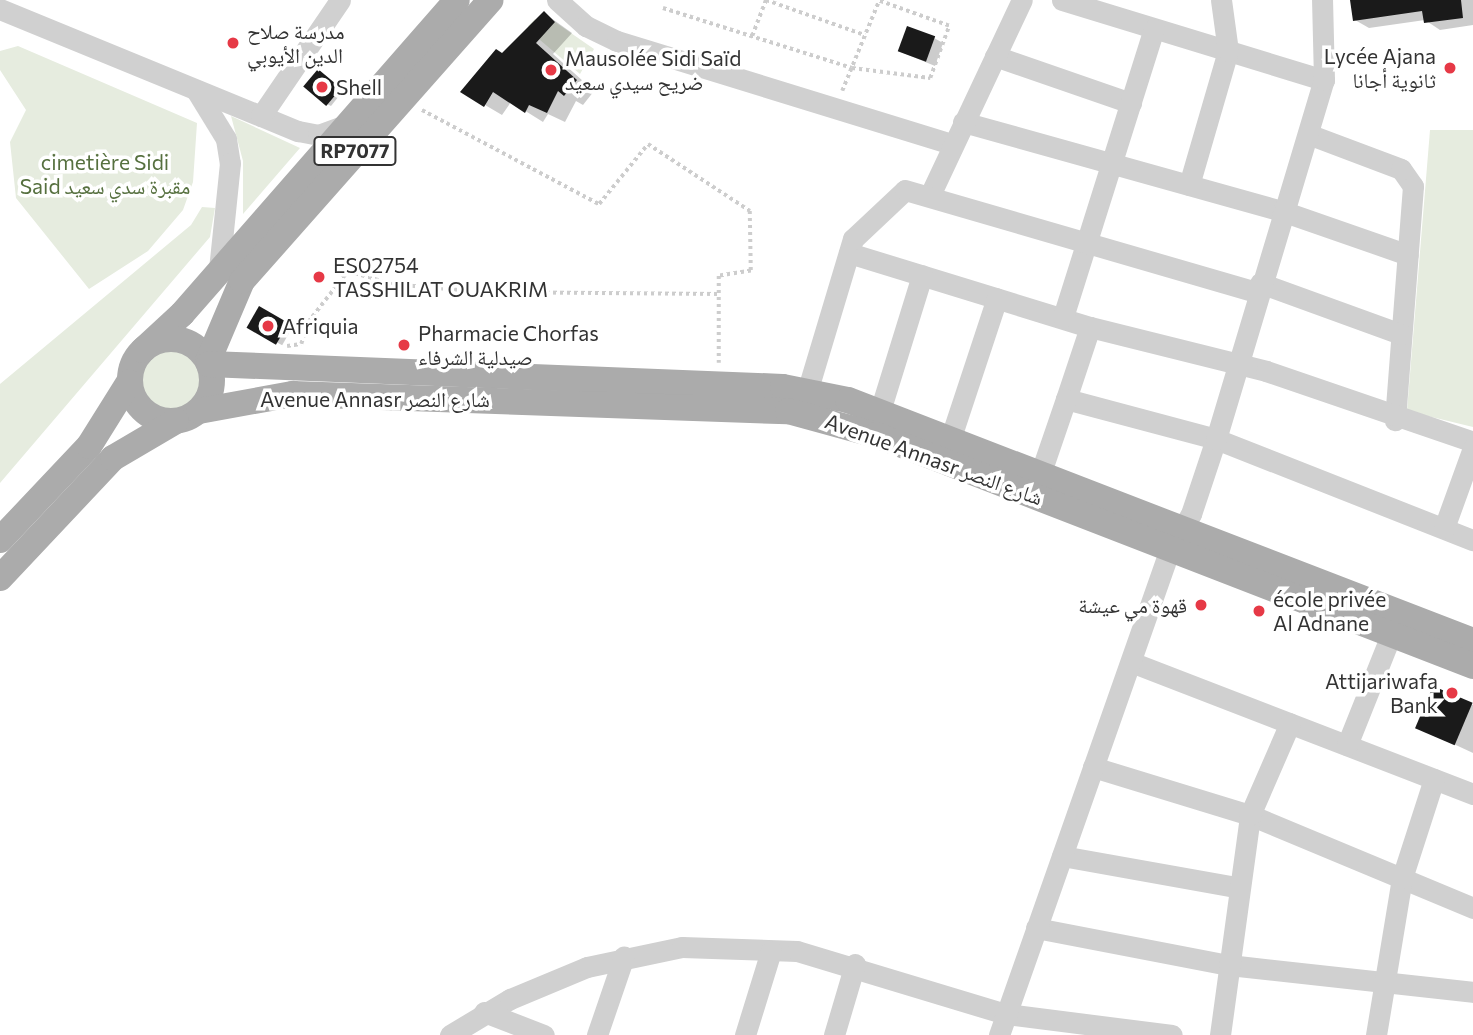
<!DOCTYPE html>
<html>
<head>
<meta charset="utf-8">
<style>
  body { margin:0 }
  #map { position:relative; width:1473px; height:1035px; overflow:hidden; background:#fff; font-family:Commissioner,"Noto Naskh Arabic",sans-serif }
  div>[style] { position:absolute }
  .green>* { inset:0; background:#e6ecdf }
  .round { border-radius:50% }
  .shadow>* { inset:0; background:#0003; transform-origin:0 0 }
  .building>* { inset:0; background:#1a1a1a; transform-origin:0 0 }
  .path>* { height:3.5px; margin-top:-1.75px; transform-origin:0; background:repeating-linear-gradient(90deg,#cdcdcd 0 3.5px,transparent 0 7px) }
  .minor>* { height:21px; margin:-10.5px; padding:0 10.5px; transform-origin:10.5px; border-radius:10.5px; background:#d0d0d0 }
  .major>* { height:26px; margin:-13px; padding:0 13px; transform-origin:13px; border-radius:13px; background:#ababab }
  .major>.ring { margin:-13px; padding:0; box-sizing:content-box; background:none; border:26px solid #ababab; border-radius:50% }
  .dots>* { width:19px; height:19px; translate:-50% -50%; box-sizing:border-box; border:4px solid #fff; border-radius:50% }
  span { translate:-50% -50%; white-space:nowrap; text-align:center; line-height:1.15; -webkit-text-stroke:7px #fff; paint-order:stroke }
  .shield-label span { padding:2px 5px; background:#fff; border:2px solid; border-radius:5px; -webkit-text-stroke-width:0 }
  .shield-label { font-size:19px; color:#333; font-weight:700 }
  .poi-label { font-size:21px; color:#333 }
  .left { translate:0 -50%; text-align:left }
  .right { translate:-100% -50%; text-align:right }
  .park-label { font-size:21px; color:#56703f }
  .street-label { font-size:21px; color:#333 }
</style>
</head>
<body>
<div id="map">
  <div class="green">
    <i style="clip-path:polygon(535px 19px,547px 31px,555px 22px,594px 49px,580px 74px,533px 34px,528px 26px)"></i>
    <i style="clip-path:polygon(18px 46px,197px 123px,193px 182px,183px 210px,148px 251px,89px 289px,16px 198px,10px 142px,26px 110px,0 70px,0 51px)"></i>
    <i style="clip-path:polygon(231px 116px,300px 148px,243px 214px,243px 161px)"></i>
    <i style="clip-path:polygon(1430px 130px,1473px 130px,1473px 427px,1407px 411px)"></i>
    <i style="clip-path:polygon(202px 207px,215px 208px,210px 237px,0 483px,0 384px,191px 225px)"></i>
    <i class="round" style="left:141px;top:350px;width:60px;height:60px"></i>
  </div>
  <div class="shadow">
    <i style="clip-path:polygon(1352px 0,1473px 0,1473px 25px,1440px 30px,1425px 20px,1369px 28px,1355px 20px)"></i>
    <i style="clip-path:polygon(544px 13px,572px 33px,553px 54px,594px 91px,583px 105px,576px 101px,565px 122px,548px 114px,543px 122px,511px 102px,502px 115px,485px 105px,503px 55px)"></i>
    <i style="clip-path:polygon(934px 38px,943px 43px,935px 66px,901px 52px)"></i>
    <i style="clip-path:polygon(322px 73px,343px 91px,331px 106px,327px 104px)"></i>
    <i style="left:260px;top:309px;width:37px;height:21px;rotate:29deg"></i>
    <i style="clip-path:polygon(1434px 689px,1473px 705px,1473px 753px,1417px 727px)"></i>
  </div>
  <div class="building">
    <i style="clip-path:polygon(1350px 0,1461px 0,1463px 18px,1424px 23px,1422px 11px,1353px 21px)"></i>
    <i style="clip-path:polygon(544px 11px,555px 22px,536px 43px,577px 80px,564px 96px,558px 91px,547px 113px,529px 105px,525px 113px,493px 92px,484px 107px,460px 92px,496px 49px,502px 53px)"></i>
    <i style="left:907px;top:26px;width:30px;height:27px;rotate:20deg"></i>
    <i style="left:318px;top:69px;width:30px;height:23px;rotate:40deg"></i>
    <i style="left:259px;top:306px;width:34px;height:25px;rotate:30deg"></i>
    <i style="left:1433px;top:686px;width:43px;height:46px;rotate:23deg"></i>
  </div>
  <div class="path">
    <i style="left:663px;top:8px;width:198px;rotate:17.6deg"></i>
    <i style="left:852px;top:68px;width:79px;rotate:7.3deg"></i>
    <i style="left:930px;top:78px;width:55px;rotate:-69.9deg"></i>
    <i style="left:949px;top:26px;width:74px;rotate:-160.3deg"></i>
    <i style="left:752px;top:36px;width:39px;rotate:-69deg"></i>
    <i style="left:766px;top:0;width:105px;rotate:19.5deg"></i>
    <i style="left:842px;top:91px;width:97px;rotate:-67.7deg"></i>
    <i style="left:422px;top:110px;width:200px;rotate:28deg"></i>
    <i style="left:599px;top:204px;width:77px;rotate:-50.8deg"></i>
    <i style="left:648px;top:144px;width:122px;rotate:33.3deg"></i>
    <i style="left:750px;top:211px;width:60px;rotate:89deg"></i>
    <i style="left:751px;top:271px;width:32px;rotate:171deg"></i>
    <i style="left:719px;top:276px;width:87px;rotate:90deg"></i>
    <i style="left:287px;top:346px;width:14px;rotate:-8deg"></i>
    <i style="left:301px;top:344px;width:23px;rotate:-72deg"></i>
    <i style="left:308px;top:322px;width:65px;rotate:-51.9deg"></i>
    <i style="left:348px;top:271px;width:45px;rotate:16.8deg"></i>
    <i style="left:391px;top:284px;width:92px;rotate:5deg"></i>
    <i style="left:483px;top:292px;width:236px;rotate:0.5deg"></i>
  </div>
  <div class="minor">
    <i style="left:557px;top:0;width:39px;rotate:42deg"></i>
    <i style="left:586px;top:26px;width:34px;rotate:26deg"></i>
    <i style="left:617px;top:41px;width:350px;rotate:17.1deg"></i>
    <i style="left:1062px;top:0;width:274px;rotate:17deg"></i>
    <i style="left:0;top:9px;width:322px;rotate:22.3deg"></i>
    <i style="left:298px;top:131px;width:20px;rotate:11deg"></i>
    <i style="left:318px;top:135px;width:29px;rotate:-20deg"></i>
    <i style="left:995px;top:56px;width:144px;rotate:19.1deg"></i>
    <i style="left:196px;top:90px;width:57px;rotate:58.5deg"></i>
    <i style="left:226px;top:139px;width:24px;rotate:81deg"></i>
    <i style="left:230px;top:163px;width:108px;rotate:95.9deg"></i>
    <i style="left:261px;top:116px;width:140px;rotate:-55.7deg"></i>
    <i style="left:963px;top:122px;width:331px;rotate:15.6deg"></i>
    <i style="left:1282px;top:211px;width:133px;rotate:19.2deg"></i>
    <i style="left:1308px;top:134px;width:99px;rotate:20.6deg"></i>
    <i style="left:1401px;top:169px;width:21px;rotate:55deg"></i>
    <i style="left:1413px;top:186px;width:235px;rotate:94.4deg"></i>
    <i style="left:1189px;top:185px;width:140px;rotate:-73.8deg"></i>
    <i style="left:1228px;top:51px;width:51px;rotate:-97.8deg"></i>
    <i style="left:931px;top:193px;width:213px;rotate:-64.8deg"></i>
    <i style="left:849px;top:253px;width:252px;rotate:17.1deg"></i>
    <i style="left:1090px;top:327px;width:181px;rotate:14deg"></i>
    <i style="left:1266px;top:371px;width:219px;rotate:18.9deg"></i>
    <i style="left:1260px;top:283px;width:150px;rotate:19.9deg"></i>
    <i style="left:1063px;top:317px;width:302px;rotate:-72.5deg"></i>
    <i style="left:1090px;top:327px;width:76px;rotate:108.4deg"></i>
    <i style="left:1066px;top:399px;width:155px;rotate:14.9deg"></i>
    <i style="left:1216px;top:439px;width:276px;rotate:21.5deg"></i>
    <i style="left:807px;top:392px;width:160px;rotate:-73.3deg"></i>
    <i style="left:853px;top:239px;width:71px;rotate:-43.3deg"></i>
    <i style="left:905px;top:190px;width:366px;rotate:16.2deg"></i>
    <i style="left:880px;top:411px;width:142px;rotate:-72.8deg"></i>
    <i style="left:951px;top:437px;width:146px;rotate:-71.7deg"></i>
    <i style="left:1041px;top:472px;width:77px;rotate:-71.1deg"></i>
    <i style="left:1444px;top:528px;width:85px;rotate:-70.1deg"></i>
    <i style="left:1131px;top:662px;width:367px;rotate:21.1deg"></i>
    <i style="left:1347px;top:745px;width:135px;rotate:-68.2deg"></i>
    <i style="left:1093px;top:767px;width:164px;rotate:17deg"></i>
    <i style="left:1250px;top:815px;width:242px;rotate:22.6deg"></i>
    <i style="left:1062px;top:856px;width:177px;rotate:10.1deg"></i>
    <i style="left:1036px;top:928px;width:197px;rotate:10.9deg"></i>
    <i style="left:1229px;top:965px;width:245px;rotate:6.3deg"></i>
    <i style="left:484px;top:1012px;width:64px;rotate:21deg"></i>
    <i style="left:450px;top:1035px;width:70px;rotate:-31deg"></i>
    <i style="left:510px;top:999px;width:83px;rotate:-22.6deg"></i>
    <i style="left:587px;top:967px;width:97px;rotate:-11.9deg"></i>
    <i style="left:682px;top:947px;width:115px;rotate:2deg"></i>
    <i style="left:797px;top:951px;width:218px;rotate:16.8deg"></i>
    <i style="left:1006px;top:1014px;width:167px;rotate:7.2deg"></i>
    <i style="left:597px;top:1035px;width:83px;rotate:-71.1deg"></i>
    <i style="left:745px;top:1035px;width:88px;rotate:-72.8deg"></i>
    <i style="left:834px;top:1035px;width:74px;rotate:-73.5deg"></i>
    <i style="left:999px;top:1035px;width:518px;rotate:-70.62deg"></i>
    <i style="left:1171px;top:546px;width:38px;rotate:-58deg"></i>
    <i style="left:1191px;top:514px;width:79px;rotate:-71.6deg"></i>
    <i style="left:1216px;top:439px;width:375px;rotate:-73.3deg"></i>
    <i style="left:1324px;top:80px;width:80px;rotate:-91.4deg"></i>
    <i style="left:1220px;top:1035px;width:222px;rotate:-82.2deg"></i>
    <i style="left:1250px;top:815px;width:100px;rotate:-66.5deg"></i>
    <i style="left:1376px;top:1035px;width:159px;rotate:-80.6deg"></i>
    <i style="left:1402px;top:878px;width:104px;rotate:-72.1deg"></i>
  </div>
  <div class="major">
    <i class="ring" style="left:130px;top:339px;width:56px;height:56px"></i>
    <i style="left:143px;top:350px;width:53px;rotate:-42.7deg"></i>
    <i style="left:182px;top:314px;width:417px;rotate:-48.8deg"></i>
    <i style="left:208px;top:361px;width:87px;rotate:-67deg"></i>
    <i style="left:242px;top:281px;width:375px;rotate:-48.5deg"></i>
    <i style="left:209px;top:364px;width:574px;rotate:2.29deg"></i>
    <i style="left:783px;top:387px;width:66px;rotate:11.3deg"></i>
    <i style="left:848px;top:400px;width:670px;rotate:21.09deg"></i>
    <i style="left:199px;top:411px;width:96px;rotate:-10.3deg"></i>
    <i style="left:293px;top:394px;width:495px;rotate:2deg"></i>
    <i style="left:788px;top:411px;width:91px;rotate:15.3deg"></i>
    <i style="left:876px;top:435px;width:640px;rotate:21.15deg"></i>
    <i style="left:0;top:540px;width:129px;rotate:-46.6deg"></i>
    <i style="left:89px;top:446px;width:75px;rotate:-58deg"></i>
    <i style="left:0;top:578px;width:165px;rotate:-46.7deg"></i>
    <i style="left:113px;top:458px;width:73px;rotate:-30.4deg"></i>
  </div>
  <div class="dots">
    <i style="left:233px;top:43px;background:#e63946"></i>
    <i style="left:1450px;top:68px;background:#e63946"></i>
    <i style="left:551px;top:70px;background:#e63946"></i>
    <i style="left:322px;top:87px;background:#e63946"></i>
    <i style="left:319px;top:277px;background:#e63946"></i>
    <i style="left:268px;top:326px;background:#e63946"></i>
    <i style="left:404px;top:345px;background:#e63946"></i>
    <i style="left:1201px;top:605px;background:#e63946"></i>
    <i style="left:1259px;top:611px;background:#e63946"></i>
    <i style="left:1452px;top:693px;background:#e63946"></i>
  </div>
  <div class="shield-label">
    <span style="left:355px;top:151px">RP7077</span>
  </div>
  <div class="poi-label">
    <span class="left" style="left:247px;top:43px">مدرسة صلاح<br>الدين الأيوبي</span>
    <span class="right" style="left:1436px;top:68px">Lycée Ajana<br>ثانوية أجانا</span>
    <span class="left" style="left:565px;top:70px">Mausolée Sidi Saïd<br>ضريح سيدي سعيد</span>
    <span class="left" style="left:336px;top:87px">Shell</span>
    <span class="left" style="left:333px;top:277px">ES02754<br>TASSHILAT OUAKRIM</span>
    <span class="left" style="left:282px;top:326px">Afriquia</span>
    <span class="left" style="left:418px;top:345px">Pharmacie Chorfas<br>صيدلية الشرفاء</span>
    <span class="left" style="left:1273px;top:611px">école privée<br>Al Adnane</span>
    <span class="right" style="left:1187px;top:605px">قهوة مي عيشة</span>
    <span class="right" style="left:1438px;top:693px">Attijariwafa<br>Bank</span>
  </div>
  <div class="park-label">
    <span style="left:105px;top:174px">cimetière Sidi<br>Said مقبرة سدي سعيد</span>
  </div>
  <div class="street-label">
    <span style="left:375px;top:399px">Avenue Annasr شارع النصر</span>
    <span style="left:934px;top:459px;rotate:20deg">Avenue Annasr شارع النصر</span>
  </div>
</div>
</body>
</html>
